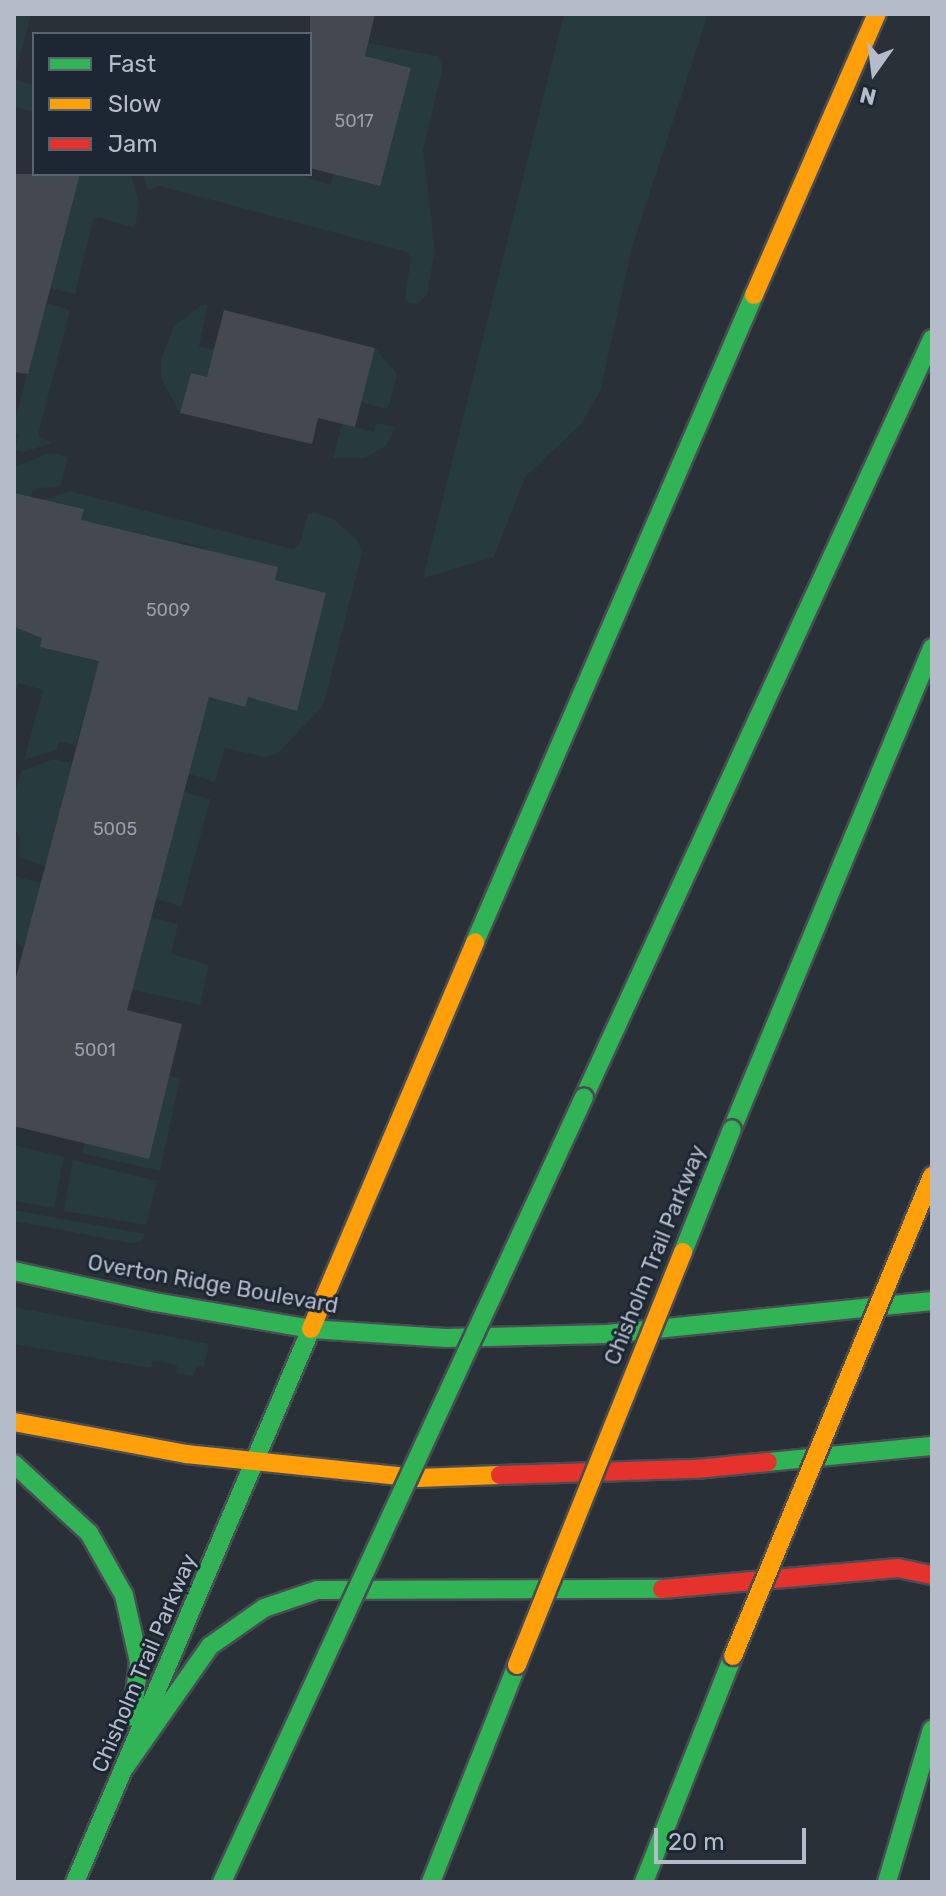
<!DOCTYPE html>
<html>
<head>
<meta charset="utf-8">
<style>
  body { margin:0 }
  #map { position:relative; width:946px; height:1896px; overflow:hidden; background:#2a3038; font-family:Rubik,sans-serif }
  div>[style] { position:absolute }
  .green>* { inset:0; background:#273a3e; transform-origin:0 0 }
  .building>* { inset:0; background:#444950 }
  .roads { filter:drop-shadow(2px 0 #484c53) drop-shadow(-2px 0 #484c53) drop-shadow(0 2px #484c53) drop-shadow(0 -2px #484c53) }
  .fast>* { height:18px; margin:-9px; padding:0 9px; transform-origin:9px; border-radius:9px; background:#30b455 }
  .slow>* { height:18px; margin:-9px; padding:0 9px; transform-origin:9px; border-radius:9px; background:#ff9f0a }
  .jam>* { height:18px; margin:-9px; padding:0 9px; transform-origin:9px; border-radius:9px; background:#e5322d }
  .bridges { filter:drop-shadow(2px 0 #474c53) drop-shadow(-2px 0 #474c53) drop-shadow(0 2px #474c53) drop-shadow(0 -2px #474c53) }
  .fast-bridge>* { height:18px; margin:-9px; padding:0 9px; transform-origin:9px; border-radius:9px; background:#30b455 }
  .slow-bridge>* { height:18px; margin:-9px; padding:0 9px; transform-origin:9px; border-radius:9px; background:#ff9f0a }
  span { translate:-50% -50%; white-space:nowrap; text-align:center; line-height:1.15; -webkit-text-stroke:6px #1d2633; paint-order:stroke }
  .number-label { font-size:18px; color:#989fab }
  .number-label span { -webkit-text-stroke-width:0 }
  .street-label { font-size:22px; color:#b4bcc9 }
  .frame { position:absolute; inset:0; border:16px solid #b4bcc9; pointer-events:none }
  .legend { position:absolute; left:32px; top:32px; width:280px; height:144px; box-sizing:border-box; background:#1d2633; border:2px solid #59626f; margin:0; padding:10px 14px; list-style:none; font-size:24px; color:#b4bcc9 }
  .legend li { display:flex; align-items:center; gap:16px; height:40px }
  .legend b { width:40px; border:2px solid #59626f }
  .north { position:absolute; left:834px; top:32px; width:80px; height:80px; -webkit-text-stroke:6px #1d2633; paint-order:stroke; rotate:194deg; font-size:22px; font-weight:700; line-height:32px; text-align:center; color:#b4bcc9 }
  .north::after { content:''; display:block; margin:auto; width:28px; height:36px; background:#b4bcc9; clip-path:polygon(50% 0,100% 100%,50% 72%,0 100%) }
  .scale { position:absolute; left:654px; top:1828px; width:152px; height:36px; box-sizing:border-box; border:4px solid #b4bcc9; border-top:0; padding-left:10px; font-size:24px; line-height:28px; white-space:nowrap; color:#b4bcc9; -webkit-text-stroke:6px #1d2633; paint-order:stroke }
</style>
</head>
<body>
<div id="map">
  <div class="green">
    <i style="clip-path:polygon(14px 14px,31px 14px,14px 79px,34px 85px,34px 112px,14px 106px)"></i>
    <i style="clip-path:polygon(564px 14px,708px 14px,632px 247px,600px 392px,581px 424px,525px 477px,494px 557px,423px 578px)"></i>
    <i style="clip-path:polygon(364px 42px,437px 56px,443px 66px,423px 150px,435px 251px,427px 295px,418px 304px,407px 302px,405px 297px,411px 258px,408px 252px,159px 186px,148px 190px,142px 174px,296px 174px,330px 185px,334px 174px,379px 186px,411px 68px,365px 56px,368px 45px)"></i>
    <i style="clip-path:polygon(80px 174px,131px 174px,139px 203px,135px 228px,99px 217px,93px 220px,75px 294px,50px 288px)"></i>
    <i style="clip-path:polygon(46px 303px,70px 310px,38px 435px,52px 443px,24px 452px,15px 450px,19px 434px,14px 432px,14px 424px)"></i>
    <i style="clip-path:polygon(202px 305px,208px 305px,199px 346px,364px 387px,375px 348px,397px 374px,388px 409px,355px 401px,348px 425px,374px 432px,377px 423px,395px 427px,386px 446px,365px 458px,333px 458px,346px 410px,191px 373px,180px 413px,161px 379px,161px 359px,174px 326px)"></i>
    <i style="clip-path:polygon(50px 453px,68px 457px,60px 486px,33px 489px,31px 497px,14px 498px,14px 467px)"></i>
    <i style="clip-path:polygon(69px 491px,293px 549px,299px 546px,308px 514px,315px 512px,333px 519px,358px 541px,362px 553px,323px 706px,277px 754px,264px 757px,225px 748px,215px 782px,189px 774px,92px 686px,76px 745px,59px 742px,56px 750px,24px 760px,43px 690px,18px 683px,14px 700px,14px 627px,42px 638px,41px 646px,52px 636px,217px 699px,245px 707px,248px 697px,297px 710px,326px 594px,275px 580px,278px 567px,201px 561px,204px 547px,178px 541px,175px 554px,81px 520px,84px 509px,43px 500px)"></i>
    <i style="clip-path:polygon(54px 759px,72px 763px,45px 866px,18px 857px,20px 838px,14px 827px,14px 798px,21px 771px)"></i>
    <i style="left:184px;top:792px;width:27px;height:111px;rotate:15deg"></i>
    <i style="clip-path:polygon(14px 876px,41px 883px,25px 945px,136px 975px,151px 917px,178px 924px,171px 954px,209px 965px,200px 1005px,109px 984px,26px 954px,14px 936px)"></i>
    <i style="clip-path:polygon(169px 1076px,180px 1079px,160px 1171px,82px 1153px,85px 1143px,149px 1159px)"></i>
    <i style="clip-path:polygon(14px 1145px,64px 1157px,54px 1208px,14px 1201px)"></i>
    <i style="clip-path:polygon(73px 1160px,157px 1181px,146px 1225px,64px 1211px)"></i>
    <i style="clip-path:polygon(14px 1210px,145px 1234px,141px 1242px,130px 1243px,14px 1221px)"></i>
    <i style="clip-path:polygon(14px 1307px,209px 1344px,204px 1366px,197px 1365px,193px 1376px,176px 1373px,177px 1365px,153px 1360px,151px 1368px,14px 1344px)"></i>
  </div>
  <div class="building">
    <i style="clip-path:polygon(310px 14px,375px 14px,365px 56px,411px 68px,380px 186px,310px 168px)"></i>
    <i style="clip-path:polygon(14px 174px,80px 174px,28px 374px,14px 372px)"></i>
    <i style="clip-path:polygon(224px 310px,375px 348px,355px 427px,318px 418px,312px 444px,180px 413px,191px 373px,207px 377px)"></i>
    <i style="clip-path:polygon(14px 493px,84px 509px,81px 520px,278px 567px,275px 580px,326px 593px,297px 711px,248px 697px,245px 707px,209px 697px,127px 1010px,182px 1024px,149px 1159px,14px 1126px,14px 985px,99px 661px,40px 647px,42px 638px,14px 627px)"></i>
  </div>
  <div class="roads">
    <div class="fast">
      <i style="left:475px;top:942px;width:705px;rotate:-66.67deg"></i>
      <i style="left:584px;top:1097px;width:834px;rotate:-65.34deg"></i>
      <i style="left:732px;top:1129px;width:521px;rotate:-67.42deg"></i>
      <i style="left:14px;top:1271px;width:144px;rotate:12.4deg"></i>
      <i style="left:155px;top:1302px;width:158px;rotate:9.8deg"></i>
      <i style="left:311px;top:1329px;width:135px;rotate:3.8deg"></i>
      <i style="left:446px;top:1338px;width:161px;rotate:-1.4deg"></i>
      <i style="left:607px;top:1334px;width:327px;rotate:-5.8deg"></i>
      <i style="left:768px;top:1462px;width:165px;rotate:-5.6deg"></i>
      <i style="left:14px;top:1464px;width:102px;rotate:42.6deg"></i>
      <i style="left:89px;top:1533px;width:71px;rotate:60.6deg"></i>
      <i style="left:124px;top:1595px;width:69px;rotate:77.4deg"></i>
      <i style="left:139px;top:1662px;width:55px;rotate:97.3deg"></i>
      <i style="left:125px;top:1767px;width:148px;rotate:-54.9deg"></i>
      <i style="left:210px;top:1646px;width:66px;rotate:-35.1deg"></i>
      <i style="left:264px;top:1608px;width:56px;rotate:-18.8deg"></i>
      <i style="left:317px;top:1590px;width:345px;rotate:-0.2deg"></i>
      <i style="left:75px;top:1882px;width:601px;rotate:-66.89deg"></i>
      <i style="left:431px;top:1882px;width:233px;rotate:-68.4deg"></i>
      <i style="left:644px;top:1882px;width:243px;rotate:-68.5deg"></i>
      <i style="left:887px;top:1882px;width:159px;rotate:-73.6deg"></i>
    </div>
    <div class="slow">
      <i style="left:754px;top:295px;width:307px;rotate:-66.4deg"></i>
      <i style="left:311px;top:1329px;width:420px;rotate:-67deg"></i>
      <i style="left:14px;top:1422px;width:175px;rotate:10.5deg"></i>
      <i style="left:186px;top:1454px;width:232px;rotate:5.9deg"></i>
      <i style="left:417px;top:1478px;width:83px;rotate:-2.1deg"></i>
    </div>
    <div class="jam">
      <i style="left:500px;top:1475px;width:196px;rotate:-1.8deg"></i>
      <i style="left:696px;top:1469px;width:72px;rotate:-5.6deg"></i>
      <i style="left:662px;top:1589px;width:237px;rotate:-5.1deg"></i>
      <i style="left:898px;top:1568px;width:35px;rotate:12deg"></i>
    </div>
  </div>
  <div class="bridges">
    <div class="fast-bridge">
      <i style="left:683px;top:1252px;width:132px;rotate:-68.3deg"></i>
      <i style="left:222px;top:1882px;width:864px;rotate:-65.24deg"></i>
    </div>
    <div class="slow-bridge">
      <i style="left:733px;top:1656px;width:520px;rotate:-67.48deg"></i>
      <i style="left:517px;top:1665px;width:445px;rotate:-68.1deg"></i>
    </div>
  </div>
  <div class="number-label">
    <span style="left:354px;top:121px">5017</span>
    <span style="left:168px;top:610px">5009</span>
    <span style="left:115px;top:829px">5005</span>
    <span style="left:95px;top:1050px">5001</span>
  </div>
  <div class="street-label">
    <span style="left:655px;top:1255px;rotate:-68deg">Chisholm Trail Parkway</span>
    <span style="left:213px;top:1284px;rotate:10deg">Overton Ridge Boulevard</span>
    <span style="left:144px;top:1663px;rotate:-67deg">Chisholm Trail Parkway</span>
  </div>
  <div class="frame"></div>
  <ul class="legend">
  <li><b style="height:10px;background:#30b455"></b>Fast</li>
  <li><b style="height:10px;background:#ff9f0a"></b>Slow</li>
  <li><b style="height:10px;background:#e5322d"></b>Jam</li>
  </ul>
  <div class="north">N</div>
  <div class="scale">20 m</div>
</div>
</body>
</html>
